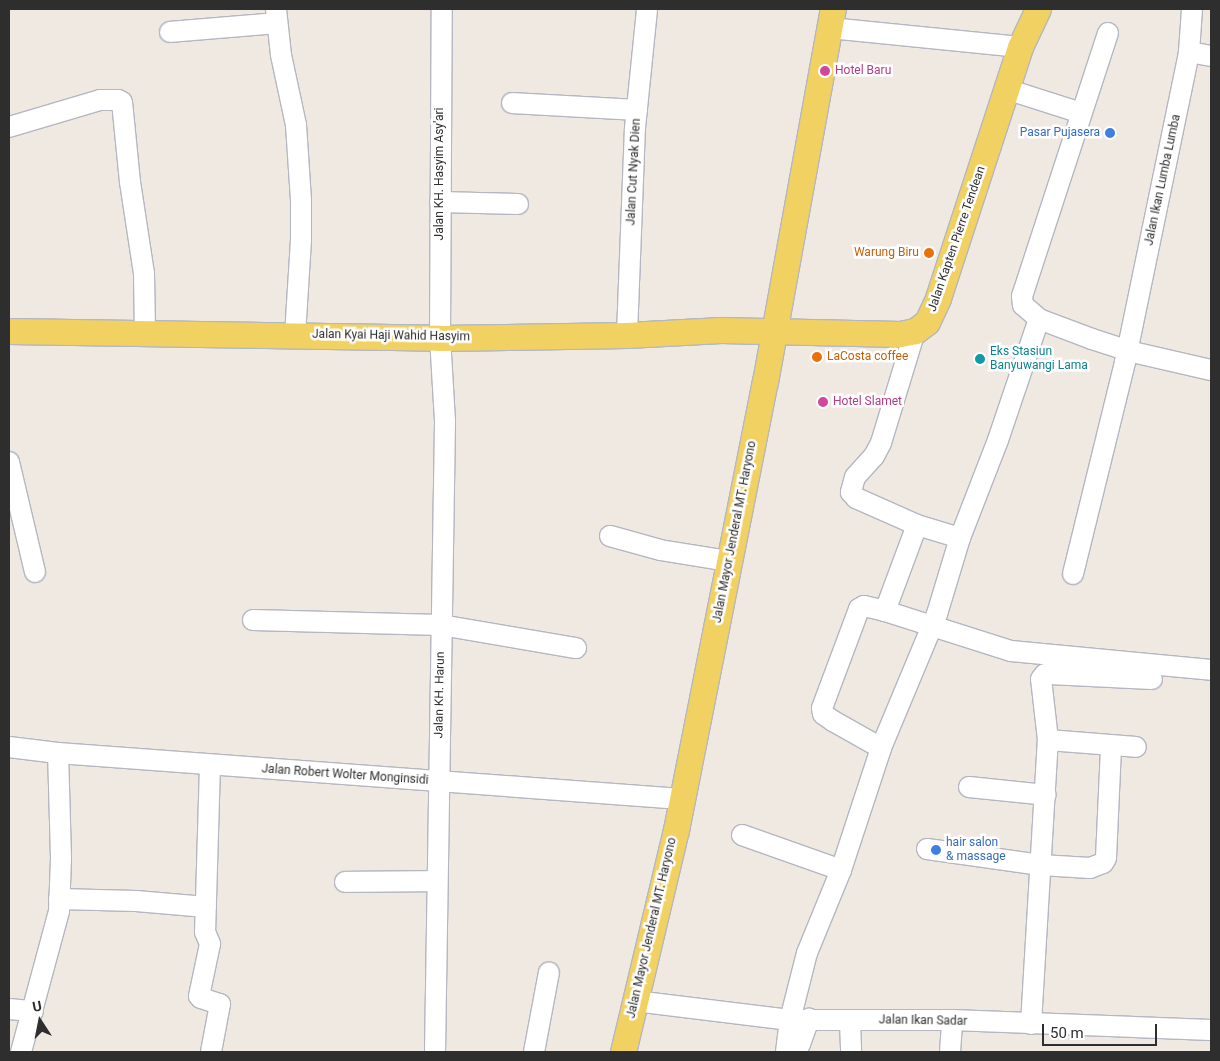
<!DOCTYPE html>
<html>
<head>
<meta charset="utf-8">
<style>
  body { margin:0 }
  #map { position:relative; width:1220px; height:1061px; overflow:hidden; background:#efe9e1; font-family:Roboto,sans-serif }
  div>[style] { position:absolute }
  .roads { filter:drop-shadow(1px 0 #b4b7c1) drop-shadow(-1px 0 #b4b7c1) drop-shadow(0 1px #b4b7c1) drop-shadow(0 -1px #b4b7c1) }
  .minor>* { height:20px; margin:-10px; padding:0 10px; transform-origin:10px; border-radius:10px; background:#fff }
  .major>* { height:25px; margin:-12.5px; padding:0 12.5px; transform-origin:12.5px; border-radius:12.5px; background:#f2d163 }
  .dots>* { width:14px; height:14px; translate:-50% -50%; box-sizing:border-box; border:2px solid #fff; border-radius:50% }
  span { translate:-50% -50%; white-space:nowrap; text-align:center; line-height:1.15; -webkit-text-stroke:5px #fff; paint-order:stroke }
  .hotel-label { font-size:12px; color:#b23c85 }
  .left { translate:0 -50%; text-align:left }
  .shop-label { font-size:12px; color:#366cbe }
  .right { translate:-100% -50%; text-align:right }
  .street-label { font-size:12px; color:#2e2e2e }
  .food-label { font-size:12px; color:#c56008 }
  .culture-label { font-size:12px; color:#0d838f }
  .frame { position:absolute; inset:0; border:10px solid #2e2e2e; pointer-events:none }
  .north { position:absolute; left:15px; top:996px; width:50px; height:50px; -webkit-text-stroke:4px #fff; paint-order:stroke; rotate:349deg; font-size:14px; font-weight:700; line-height:20px; text-align:center; color:#2e2e2e }
  .north::after { content:''; display:block; margin:auto; width:18px; height:22px; background:#2e2e2e; clip-path:polygon(50% 0,100% 100%,50% 72%,0 100%) }
  .scale { position:absolute; left:1042px; top:1024px; width:115px; height:22px; box-sizing:border-box; border:2px solid #2e2e2e; border-top:0; padding-left:6px; font-size:15px; line-height:18px; white-space:nowrap; color:#2e2e2e; -webkit-text-stroke:4px #fff; paint-order:stroke }
</style>
</head>
<body>
<div id="map">
  <div class="roads">
    <div class="minor">
      <i style="left:276px;top:9px;width:46px;rotate:83.8deg"></i>
      <i style="left:281px;top:55px;width:72px;rotate:77.9deg"></i>
      <i style="left:296px;top:125px;width:75px;rotate:86.2deg"></i>
      <i style="left:301px;top:200px;width:40px;rotate:90deg"></i>
      <i style="left:301px;top:240px;width:95px;rotate:93.6deg"></i>
      <i style="left:830px;top:28px;width:191px;rotate:5.7deg"></i>
      <i style="left:170px;top:32px;width:107px;rotate:-4.8deg"></i>
      <i style="left:1108px;top:33px;width:277px;rotate:108.1deg"></i>
      <i style="left:1022px;top:296px;width:9px;rotate:84deg"></i>
      <i style="left:1023px;top:305px;width:21px;rotate:41deg"></i>
      <i style="left:1039px;top:319px;width:57px;rotate:20.7deg"></i>
      <i style="left:1092px;top:339px;width:38px;rotate:18deg"></i>
      <i style="left:1128px;top:351px;width:85px;rotate:12.9deg"></i>
      <i style="left:1189px;top:52px;width:22px;rotate:10deg"></i>
      <i style="left:1006px;top:89px;width:79px;rotate:17.7deg"></i>
      <i style="left:512px;top:103px;width:125px;rotate:3.2deg"></i>
      <i style="left:9px;top:127px;width:95px;rotate:-16.5deg"></i>
      <i style="left:100px;top:100px;width:18px"></i>
      <i style="left:118px;top:100px;width:4px;rotate:27deg"></i>
      <i style="left:122px;top:102px;width:80px;rotate:84.3deg"></i>
      <i style="left:130px;top:182px;width:93px;rotate:81.3deg"></i>
      <i style="left:144px;top:274px;width:59px;rotate:89deg"></i>
      <i style="left:440px;top:202px;width:78px;rotate:1.5deg"></i>
      <i style="left:915px;top:331px;width:117px;rotate:106.9deg"></i>
      <i style="left:881px;top:443px;width:15px;rotate:118deg"></i>
      <i style="left:874px;top:456px;width:28px;rotate:132deg"></i>
      <i style="left:855px;top:477px;width:16px;rotate:105deg"></i>
      <i style="left:851px;top:492px;width:8px;rotate:50deg"></i>
      <i style="left:856px;top:498px;width:67px;rotate:23.9deg"></i>
      <i style="left:917px;top:525px;width:45px;rotate:16.8deg"></i>
      <i style="left:627px;top:335px;width:207px;rotate:-87.8deg"></i>
      <i style="left:635px;top:128px;width:120px;rotate:-84.2deg"></i>
      <i style="left:9px;top:462px;width:113px;rotate:76.7deg"></i>
      <i style="left:917px;top:525px;width:92px;rotate:110.4deg"></i>
      <i style="left:885px;top:611px;width:132px;rotate:17.6deg"></i>
      <i style="left:1011px;top:651px;width:201px;rotate:5.4deg"></i>
      <i style="left:610px;top:536px;width:52px;rotate:15.6deg"></i>
      <i style="left:660px;top:550px;width:70px;rotate:9.1deg"></i>
      <i style="left:1073px;top:574px;width:218px;rotate:-76.2deg"></i>
      <i style="left:1125px;top:362px;width:317px;rotate:-78.3deg"></i>
      <i style="left:1189px;top:52px;width:43px;rotate:-86deg"></i>
      <i style="left:253px;top:620px;width:188px;rotate:1.5deg"></i>
      <i style="left:441px;top:625px;width:137px;rotate:9.7deg"></i>
      <i style="left:1048px;top:740px;width:88px;rotate:4.5deg"></i>
      <i style="left:9px;top:747px;width:49px;rotate:7deg"></i>
      <i style="left:58px;top:753px;width:625px;rotate:4.22deg"></i>
      <i style="left:881px;top:748px;width:55px;rotate:-150.6deg"></i>
      <i style="left:833px;top:721px;width:12px;rotate:-145deg"></i>
      <i style="left:823px;top:714px;width:6px;rotate:-99deg"></i>
      <i style="left:822px;top:708px;width:106px;rotate:-69.5deg"></i>
      <i style="left:859px;top:609px;width:6px;rotate:-31deg"></i>
      <i style="left:864px;top:606px;width:22px;rotate:13deg"></i>
      <i style="left:210px;top:765px;width:167px;rotate:91.7deg"></i>
      <i style="left:205px;top:932px;width:13px;rotate:67deg"></i>
      <i style="left:210px;top:944px;width:53px;rotate:101.9deg"></i>
      <i style="left:199px;top:996px;width:3px;rotate:45deg"></i>
      <i style="left:201px;top:998px;width:20px;rotate:18deg"></i>
      <i style="left:220px;top:1004px;width:49px;rotate:100.6deg"></i>
      <i style="left:969px;top:787px;width:77px;rotate:5.9deg"></i>
      <i style="left:742px;top:835px;width:105px;rotate:19.5deg"></i>
      <i style="left:927px;top:849px;width:115px;rotate:8deg"></i>
      <i style="left:1041px;top:865px;width:49px;rotate:3.5deg"></i>
      <i style="left:1090px;top:868px;width:14px;rotate:-21deg"></i>
      <i style="left:1103px;top:863px;width:6px;rotate:-59deg"></i>
      <i style="left:1106px;top:858px;width:112px;rotate:-87.4deg"></i>
      <i style="left:345px;top:882px;width:92px;rotate:-0.6deg"></i>
      <i style="left:59px;top:899px;width:77px;rotate:1.5deg"></i>
      <i style="left:136px;top:901px;width:70px;rotate:4.9deg"></i>
      <i style="left:635px;top:1001px;width:156px;rotate:7deg"></i>
      <i style="left:790px;top:1020px;width:162px"></i>
      <i style="left:952px;top:1020px;width:259px;rotate:2.2deg"></i>
      <i style="left:9px;top:1009px;width:24px;rotate:5deg"></i>
      <i style="left:850px;top:1020px;width:32px;rotate:88deg"></i>
      <i style="left:1031px;top:1024px;width:285px;rotate:-86.6deg"></i>
      <i style="left:1048px;top:740px;width:61px;rotate:-96.5deg"></i>
      <i style="left:1041px;top:679px;width:6px;rotate:-51deg"></i>
      <i style="left:1045px;top:674px;width:4px"></i>
      <i style="left:1049px;top:674px;width:103px;rotate:2.8deg"></i>
      <i style="left:21px;top:1052px;width:146px;rotate:-74.9deg"></i>
      <i style="left:59px;top:911px;width:53px;rotate:-87.8deg"></i>
      <i style="left:61px;top:858px;width:105px;rotate:-91.6deg"></i>
      <i style="left:435px;top:1052px;width:631px;rotate:-89.09deg"></i>
      <i style="left:445px;top:421px;width:83px;rotate:-93.4deg"></i>
      <i style="left:440px;top:338px;width:329px;rotate:-89.7deg"></i>
      <i style="left:534px;top:1052px;width:81px;rotate:-79.4deg"></i>
      <i style="left:786px;top:1052px;width:32px;rotate:-83deg"></i>
      <i style="left:790px;top:1020px;width:69px;rotate:-75.8deg"></i>
      <i style="left:807px;top:953px;width:90px;rotate:-67.7deg"></i>
      <i style="left:841px;top:870px;width:128px;rotate:-71.8deg"></i>
      <i style="left:881px;top:748px;width:145px;rotate:-67.3deg"></i>
      <i style="left:937px;top:614px;width:79px;rotate:-73.2deg"></i>
      <i style="left:960px;top:538px;width:105px;rotate:-68.8deg"></i>
      <i style="left:998px;top:440px;width:128px;rotate:-71.3deg"></i>
      <i style="left:794px;top:1052px;width:10px;rotate:-53deg"></i>
      <i style="left:800px;top:1044px;width:27px;rotate:-70deg"></i>
      <i style="left:950px;top:1052px;width:32px;rotate:-86deg"></i>
    </div>
    <div class="major">
      <i style="left:9px;top:331px;width:431px;rotate:0.9deg"></i>
      <i style="left:440px;top:338px;width:187px;rotate:-0.9deg"></i>
      <i style="left:627px;top:335px;width:94px;rotate:-3deg"></i>
      <i style="left:721px;top:330px;width:179px;rotate:1.3deg"></i>
      <i style="left:900px;top:334px;width:15px;rotate:-11deg"></i>
      <i style="left:915px;top:331px;width:15px;rotate:-37deg"></i>
      <i style="left:927px;top:322px;width:26px;rotate:-65deg"></i>
      <i style="left:938px;top:298px;width:264px;rotate:-71.9deg"></i>
      <i style="left:1020px;top:47px;width:42px;rotate:-64.7deg"></i>
      <i style="left:623px;top:1052px;width:228px;rotate:-76.6deg"></i>
      <i style="left:676px;top:830px;width:457px;rotate:-78.8deg"></i>
      <i style="left:765px;top:382px;width:379px;rotate:-79.7deg"></i>
    </div>
  </div>
  <div class="dots">
    <i style="left:825px;top:71px;background:#d1479c"></i>
    <i style="left:1110px;top:133px;background:#3f7fe0"></i>
    <i style="left:929px;top:253px;background:#e8710a"></i>
    <i style="left:817px;top:357px;background:#e8710a"></i>
    <i style="left:980px;top:359px;background:#0f9aa8"></i>
    <i style="left:823px;top:402px;background:#d1479c"></i>
    <i style="left:936px;top:850px;background:#3f7fe0"></i>
  </div>
  <div class="hotel-label">
    <span class="left" style="left:835px;top:71px">Hotel Baru</span>
    <span class="left" style="left:833px;top:402px">Hotel Slamet</span>
  </div>
  <div class="shop-label">
    <span class="right" style="left:1100px;top:133px">Pasar Pujasera</span>
    <span class="left" style="left:946px;top:850px">hair salon<br>&amp; massage</span>
  </div>
  <div class="street-label">
    <span style="left:634px;top:172px;rotate:-87deg">Jalan Cut Nyak Dien</span>
    <span style="left:440px;top:174px;rotate:-90deg">Jalan KH. Hasyim Asy'ari</span>
    <span style="left:1163px;top:180px;rotate:-78deg">Jalan Ikan Lumba Lumba</span>
    <span style="left:957px;top:239px;rotate:-71deg">Jalan Kapten Pierre Tendean</span>
    <span style="left:391px;top:336px;rotate:1deg">Jalan Kyai Haji Wahid Hasyim</span>
    <span style="left:735px;top:532px;rotate:-79deg">Jalan Mayor Jenderal MT. Haryono</span>
    <span style="left:440px;top:695px;rotate:-89deg">Jalan KH. Harun</span>
    <span style="left:345px;top:775px;rotate:4deg">Jalan Robert Wolter Monginsidi</span>
    <span style="left:652px;top:928px;rotate:-77deg">Jalan Mayor Jenderal MT. Haryono</span>
    <span style="left:923px;top:1021px;rotate:1deg">Jalan Ikan Sadar</span>
  </div>
  <div class="food-label">
    <span class="right" style="left:919px;top:253px">Warung Biru</span>
    <span class="left" style="left:827px;top:357px">LaCosta coffee</span>
  </div>
  <div class="culture-label">
    <span class="left" style="left:990px;top:359px">Eks Stasiun<br>Banyuwangi Lama</span>
  </div>
  <div class="frame"></div>
  <div class="north">U</div>
  <div class="scale">50 m</div>
</div>
</body>
</html>
